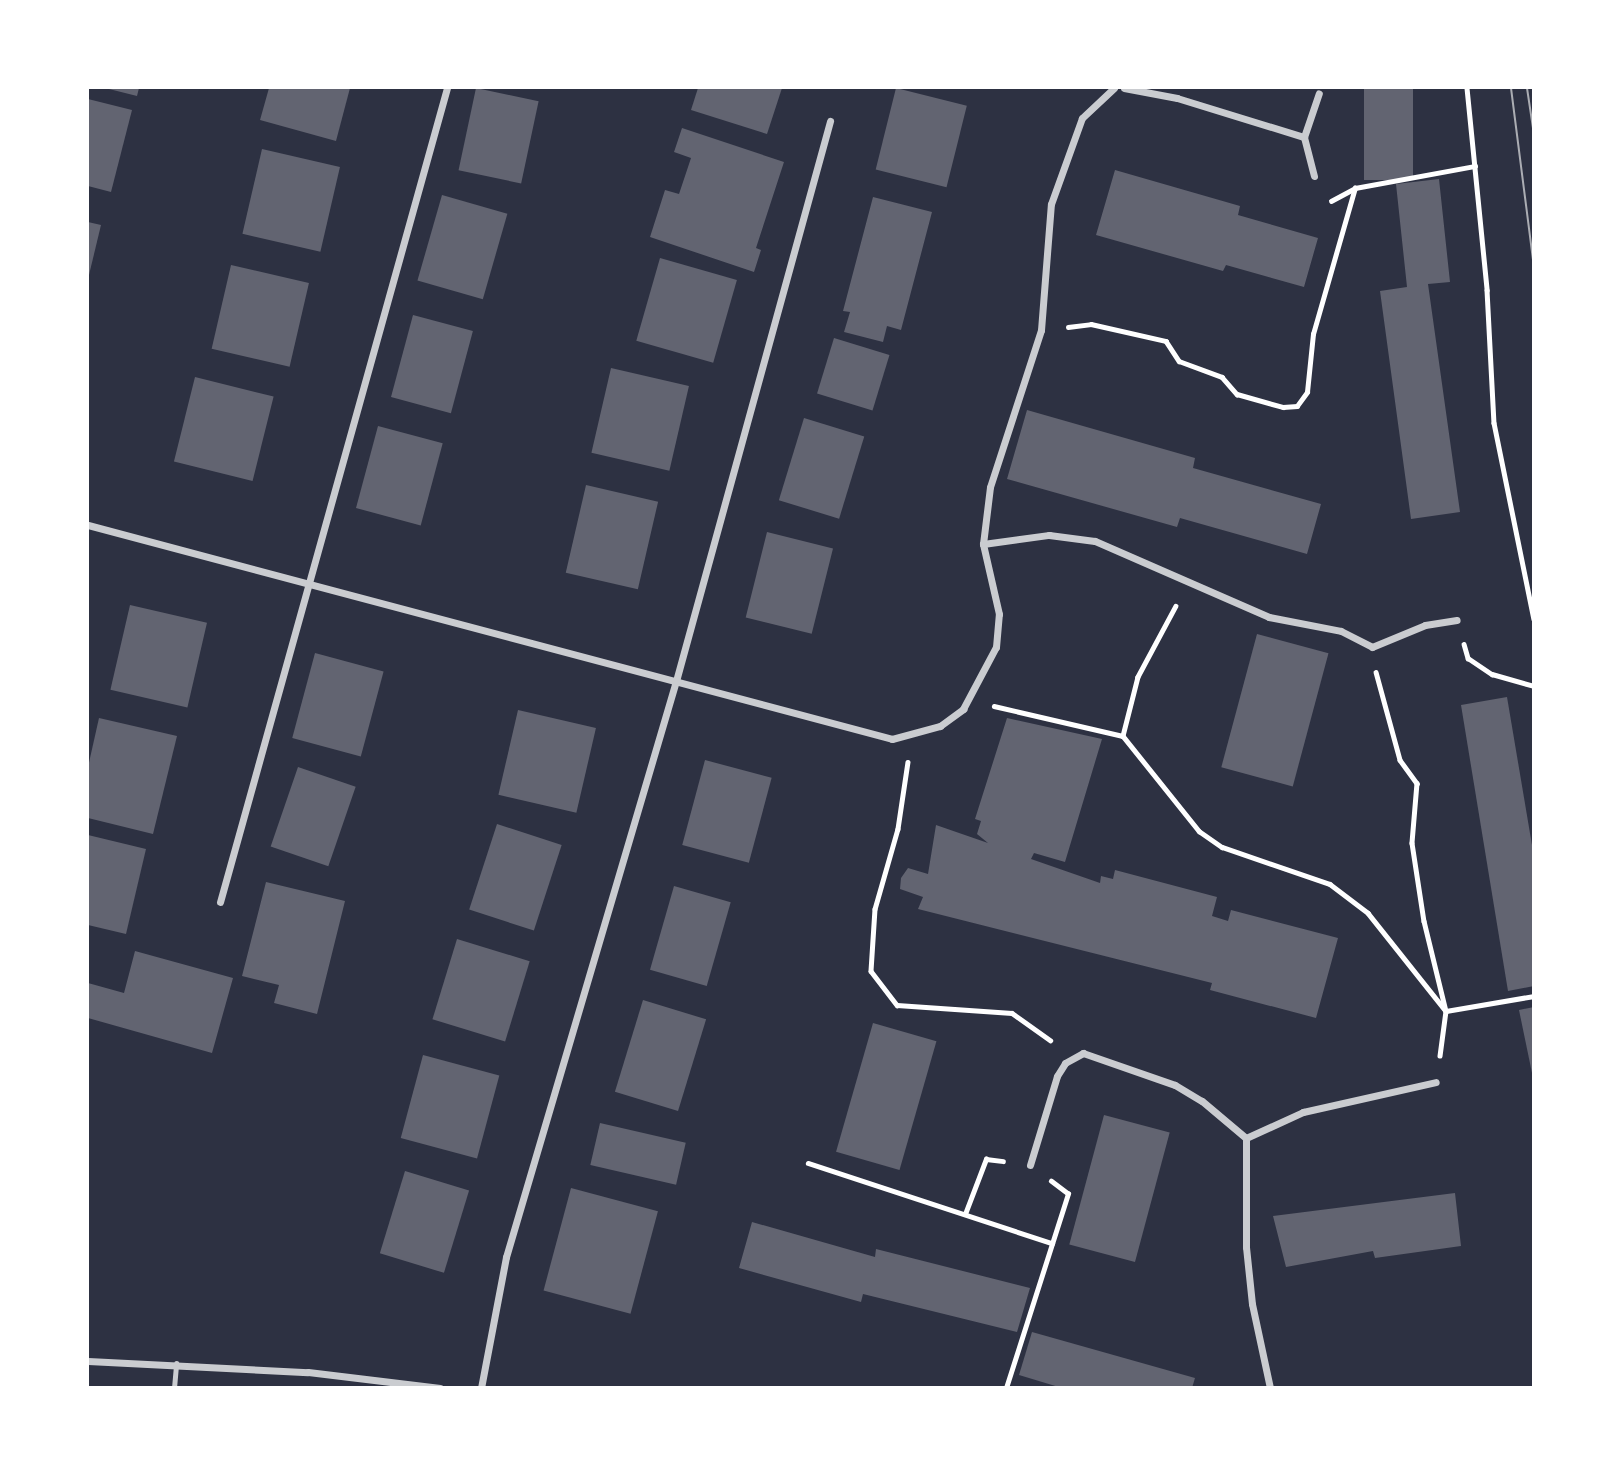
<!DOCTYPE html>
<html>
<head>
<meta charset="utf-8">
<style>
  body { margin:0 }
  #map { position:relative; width:1621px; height:1475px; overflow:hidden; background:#2d3142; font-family:"Archivo Narrow",sans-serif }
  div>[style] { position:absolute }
  .building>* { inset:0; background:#626471; transform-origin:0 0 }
  .path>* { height:4.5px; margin:-2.25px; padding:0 2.25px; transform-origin:2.25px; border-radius:2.25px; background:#fff }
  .service>* { height:5px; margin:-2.5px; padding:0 2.5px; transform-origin:2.5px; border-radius:2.5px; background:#caccd0 }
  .minor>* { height:7px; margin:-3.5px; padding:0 3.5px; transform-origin:3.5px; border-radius:3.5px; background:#caccd0 }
  .tram>* { height:2px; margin:-1px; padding:0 1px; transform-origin:1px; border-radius:1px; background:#abadb3 }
  span { translate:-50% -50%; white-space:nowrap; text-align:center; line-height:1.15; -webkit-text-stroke:7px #fff; paint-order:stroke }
  .frame { position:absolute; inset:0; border:89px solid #fff; pointer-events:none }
</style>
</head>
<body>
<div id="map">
  <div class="building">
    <i style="clip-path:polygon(105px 88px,139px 88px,137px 96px)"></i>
    <i style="clip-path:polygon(269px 88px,350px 88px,336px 141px,260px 120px)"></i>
    <i style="left:476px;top:88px;width:64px;height:84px;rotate:12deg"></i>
    <i style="clip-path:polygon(698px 88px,782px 88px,767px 134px,691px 110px)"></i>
    <i style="left:896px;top:88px;width:73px;height:84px;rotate:14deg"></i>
    <i style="left:1364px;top:88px;width:49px;height:92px"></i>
    <i style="clip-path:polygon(88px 99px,132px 110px,111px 192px,88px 186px)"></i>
    <i style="clip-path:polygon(682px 128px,784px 162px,756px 248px,761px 250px,754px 272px,650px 237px,665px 190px,679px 194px,691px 158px,674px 152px)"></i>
    <i style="left:262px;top:149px;width:80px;height:87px;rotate:13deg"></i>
    <i style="clip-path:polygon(1115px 170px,1240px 206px,1238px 215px,1318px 238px,1304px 287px,1226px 265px,1223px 271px,1096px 235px)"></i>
    <i style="clip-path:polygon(1439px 179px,1450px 282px,1428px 284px,1460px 512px,1411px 519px,1380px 291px,1407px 287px,1396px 184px)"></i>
    <i style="left:442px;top:195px;width:68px;height:89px;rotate:16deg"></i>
    <i style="clip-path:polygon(873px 197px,932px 212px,901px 330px,887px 326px,883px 342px,844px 332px,850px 312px,843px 311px)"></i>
    <i style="clip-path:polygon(88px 222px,101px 225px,89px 275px,88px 275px)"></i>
    <i style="left:660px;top:258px;width:80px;height:86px;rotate:16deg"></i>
    <i style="left:231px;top:265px;width:80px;height:86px;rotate:13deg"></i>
    <i style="left:413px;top:315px;width:62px;height:85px;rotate:15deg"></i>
    <i style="left:834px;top:338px;width:58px;height:58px;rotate:17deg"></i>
    <i style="left:611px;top:368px;width:80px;height:87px;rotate:13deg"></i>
    <i style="left:195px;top:377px;width:81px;height:87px;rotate:14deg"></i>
    <i style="clip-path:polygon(1027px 410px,1195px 458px,1193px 468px,1321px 504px,1307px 554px,1180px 518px,1177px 527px,1007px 479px)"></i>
    <i style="left:804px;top:418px;width:63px;height:86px;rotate:17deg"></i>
    <i style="left:378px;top:426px;width:67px;height:85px;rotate:15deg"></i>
    <i style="left:586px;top:485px;width:74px;height:90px;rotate:13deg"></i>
    <i style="left:767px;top:532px;width:68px;height:88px;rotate:14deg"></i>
    <i style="left:130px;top:605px;width:79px;height:87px;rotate:13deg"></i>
    <i style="left:1257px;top:634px;width:74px;height:138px;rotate:15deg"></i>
    <i style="left:315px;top:653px;width:71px;height:88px;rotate:15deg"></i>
    <i style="clip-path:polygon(1507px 697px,1534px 857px,1534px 986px,1508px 991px,1461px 705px)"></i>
    <i style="left:518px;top:710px;width:80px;height:87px;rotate:13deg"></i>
    <i style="clip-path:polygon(99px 718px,177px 736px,153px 834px,88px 818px,88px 767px)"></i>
    <i style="clip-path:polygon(1007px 718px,1102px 739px,1065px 862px,1034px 853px,1031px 859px,1100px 883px,1101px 876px,1113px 879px,1115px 870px,1217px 897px,1212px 916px,1228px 921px,1231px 910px,1338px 938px,1316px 1018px,1210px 990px,1212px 983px,918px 909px,923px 897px,900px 889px,901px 878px,908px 868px,928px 874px,936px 825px,988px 843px,977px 834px,981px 821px,975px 819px)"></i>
    <i style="left:705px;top:760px;width:69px;height:88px;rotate:15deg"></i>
    <i style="left:298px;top:767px;width:61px;height:84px;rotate:19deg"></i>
    <i style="left:497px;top:824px;width:68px;height:90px;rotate:18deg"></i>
    <i style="clip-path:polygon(88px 835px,146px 849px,126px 934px,88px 925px)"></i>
    <i style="clip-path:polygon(266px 882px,345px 901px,317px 1014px,274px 1003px,279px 985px,242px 976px)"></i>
    <i style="left:674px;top:886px;width:59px;height:87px;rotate:16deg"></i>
    <i style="left:457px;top:939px;width:76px;height:84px;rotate:17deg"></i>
    <i style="clip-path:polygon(135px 951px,233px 978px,212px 1053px,88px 1018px,88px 983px,124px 993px)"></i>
    <i style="left:643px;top:1000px;width:66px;height:96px;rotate:17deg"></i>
    <i style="clip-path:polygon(1534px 1007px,1534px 1073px,1532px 1073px,1519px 1010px)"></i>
    <i style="left:873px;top:1023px;width:66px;height:134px;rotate:16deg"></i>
    <i style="left:423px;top:1055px;width:79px;height:86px;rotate:15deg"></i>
    <i style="left:1104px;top:1115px;width:68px;height:134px;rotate:15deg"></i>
    <i style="left:600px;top:1123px;width:88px;height:43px;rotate:13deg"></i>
    <i style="left:405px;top:1171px;width:67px;height:86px;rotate:17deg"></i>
    <i style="left:571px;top:1188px;width:90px;height:106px;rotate:15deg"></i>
    <i style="clip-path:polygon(1455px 1193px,1461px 1246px,1375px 1258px,1373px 1251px,1286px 1267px,1273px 1216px)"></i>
    <i style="clip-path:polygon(752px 1222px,875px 1257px,876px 1249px,1030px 1288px,1017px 1332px,863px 1294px,861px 1302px,739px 1268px)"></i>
    <i style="clip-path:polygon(1032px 1332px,1195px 1378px,1192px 1388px,1062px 1388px,1019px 1375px)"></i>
  </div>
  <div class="path">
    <i style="left:1467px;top:88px;width:203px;rotate:84.3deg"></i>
    <i style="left:1487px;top:290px;width:133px;rotate:87deg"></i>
    <i style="left:1494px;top:423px;width:200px;rotate:78.5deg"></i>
    <i style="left:1331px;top:201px;width:27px;rotate:-28deg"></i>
    <i style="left:1355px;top:188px;width:122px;rotate:-10.4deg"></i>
    <i style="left:1068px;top:327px;width:23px;rotate:-7deg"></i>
    <i style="left:1091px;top:324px;width:77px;rotate:12.8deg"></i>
    <i style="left:1166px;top:341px;width:24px;rotate:57deg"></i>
    <i style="left:1179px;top:361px;width:46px;rotate:20.4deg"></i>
    <i style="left:1222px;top:377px;width:23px;rotate:49deg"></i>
    <i style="left:1237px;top:394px;width:48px;rotate:15.8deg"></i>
    <i style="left:1283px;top:407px;width:14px;rotate:-4deg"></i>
    <i style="left:1297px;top:406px;width:17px;rotate:-54deg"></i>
    <i style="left:1307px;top:392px;width:58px;rotate:-84.1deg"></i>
    <i style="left:1313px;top:334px;width:152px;rotate:-74deg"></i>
    <i style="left:1176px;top:606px;width:81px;rotate:118.2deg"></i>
    <i style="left:1138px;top:677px;width:61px;rotate:104.3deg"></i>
    <i style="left:1123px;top:736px;width:122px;rotate:51.3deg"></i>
    <i style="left:1199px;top:831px;width:28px;rotate:35deg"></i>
    <i style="left:1222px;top:847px;width:114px;rotate:18.9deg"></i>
    <i style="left:1330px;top:884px;width:48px;rotate:37.3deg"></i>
    <i style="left:1368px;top:913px;width:125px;rotate:51.5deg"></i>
    <i style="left:1446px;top:1011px;width:89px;rotate:-9.7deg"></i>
    <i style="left:1464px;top:644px;width:15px;rotate:74deg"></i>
    <i style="left:1468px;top:658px;width:29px;rotate:34deg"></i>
    <i style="left:1492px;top:674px;width:44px;rotate:15.9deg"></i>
    <i style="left:1376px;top:672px;width:91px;rotate:74.7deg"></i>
    <i style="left:1400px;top:760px;width:29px;rotate:54deg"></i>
    <i style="left:1417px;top:783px;width:60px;rotate:94.8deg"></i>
    <i style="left:1412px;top:843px;width:79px;rotate:81.3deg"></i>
    <i style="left:1424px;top:921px;width:93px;rotate:76.3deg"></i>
    <i style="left:1446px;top:1011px;width:45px;rotate:97.6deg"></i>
    <i style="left:994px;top:706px;width:132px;rotate:13.1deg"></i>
    <i style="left:908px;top:762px;width:68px;rotate:98.5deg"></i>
    <i style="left:898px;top:829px;width:83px;rotate:106deg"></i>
    <i style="left:875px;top:909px;width:62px;rotate:93.7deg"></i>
    <i style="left:871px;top:971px;width:43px;rotate:52.6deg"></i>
    <i style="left:897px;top:1005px;width:115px;rotate:4deg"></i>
    <i style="left:1012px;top:1013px;width:47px;rotate:35.4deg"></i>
    <i style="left:808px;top:1163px;width:257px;rotate:18.2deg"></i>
    <i style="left:965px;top:1214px;width:59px;rotate:-69.1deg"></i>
    <i style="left:986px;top:1159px;width:17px;rotate:7deg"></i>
    <i style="left:1006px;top:1388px;width:204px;rotate:-72.3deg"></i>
    <i style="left:1068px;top:1194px;width:21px;rotate:-143deg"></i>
  </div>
  <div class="service">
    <i style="left:174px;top:1388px;width:25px;rotate:-85deg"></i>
  </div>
  <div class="minor">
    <i style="left:1124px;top:88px;width:54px;rotate:10.7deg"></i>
    <i style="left:1177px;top:98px;width:133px;rotate:17.1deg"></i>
    <i style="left:1314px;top:176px;width:40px;rotate:-104.4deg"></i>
    <i style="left:1304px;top:137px;width:46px;rotate:-71.2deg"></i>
    <i style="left:88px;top:525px;width:832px;rotate:14.9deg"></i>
    <i style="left:892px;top:739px;width:50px;rotate:-15.2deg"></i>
    <i style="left:940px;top:726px;width:29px;rotate:-36deg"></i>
    <i style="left:963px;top:709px;width:70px;rotate:-62deg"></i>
    <i style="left:996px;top:647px;width:33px;rotate:-85deg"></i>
    <i style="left:999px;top:614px;width:72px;rotate:-102.9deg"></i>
    <i style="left:983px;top:544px;width:57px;rotate:-83deg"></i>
    <i style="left:990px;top:487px;width:165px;rotate:-72deg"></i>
    <i style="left:1041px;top:330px;width:126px;rotate:-85.5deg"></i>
    <i style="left:1051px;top:204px;width:91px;rotate:-70.2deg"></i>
    <i style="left:1082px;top:118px;width:44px;rotate:-43.2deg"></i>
    <i style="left:983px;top:544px;width:67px;rotate:-7.8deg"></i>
    <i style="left:1049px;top:535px;width:46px;rotate:7.4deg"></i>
    <i style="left:1095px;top:541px;width:190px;rotate:23.6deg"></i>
    <i style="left:1269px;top:617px;width:73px;rotate:11deg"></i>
    <i style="left:1341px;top:631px;width:35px;rotate:27deg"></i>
    <i style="left:1372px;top:647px;width:57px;rotate:-22.5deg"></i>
    <i style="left:1425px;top:625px;width:32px;rotate:-9deg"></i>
    <i style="left:220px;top:902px;width:845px;rotate:-74.42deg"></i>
    <i style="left:1246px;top:1138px;width:63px;rotate:-24.5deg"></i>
    <i style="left:1303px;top:1112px;width:136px;rotate:-12.7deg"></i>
    <i style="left:1030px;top:1165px;width:93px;rotate:-73.1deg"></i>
    <i style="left:1057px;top:1076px;width:15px;rotate:-58deg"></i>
    <i style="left:1065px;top:1063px;width:21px;rotate:-29deg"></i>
    <i style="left:1083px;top:1053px;width:97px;rotate:19.2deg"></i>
    <i style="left:1175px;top:1085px;width:31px;rotate:31deg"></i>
    <i style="left:1202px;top:1101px;width:57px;rotate:40.1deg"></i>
    <i style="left:1246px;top:1138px;width:109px;rotate:90deg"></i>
    <i style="left:1246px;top:1247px;width:57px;rotate:84deg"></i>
    <i style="left:1252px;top:1304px;width:86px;rotate:77.9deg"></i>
    <i style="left:88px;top:1361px;width:220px;rotate:2.9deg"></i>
    <i style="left:308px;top:1372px;width:133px;rotate:6.9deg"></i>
    <i style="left:481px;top:1388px;width:133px;rotate:-79.2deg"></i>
    <i style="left:506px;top:1257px;width:601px;rotate:-73.56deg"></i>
    <i style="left:676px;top:681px;width:581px;rotate:-74.62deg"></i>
  </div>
  <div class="tram">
    <i style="left:1511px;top:88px;width:180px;rotate:82.7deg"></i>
    <i style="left:1527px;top:88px;width:48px;rotate:81.5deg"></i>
  </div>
  <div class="frame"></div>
</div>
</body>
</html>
